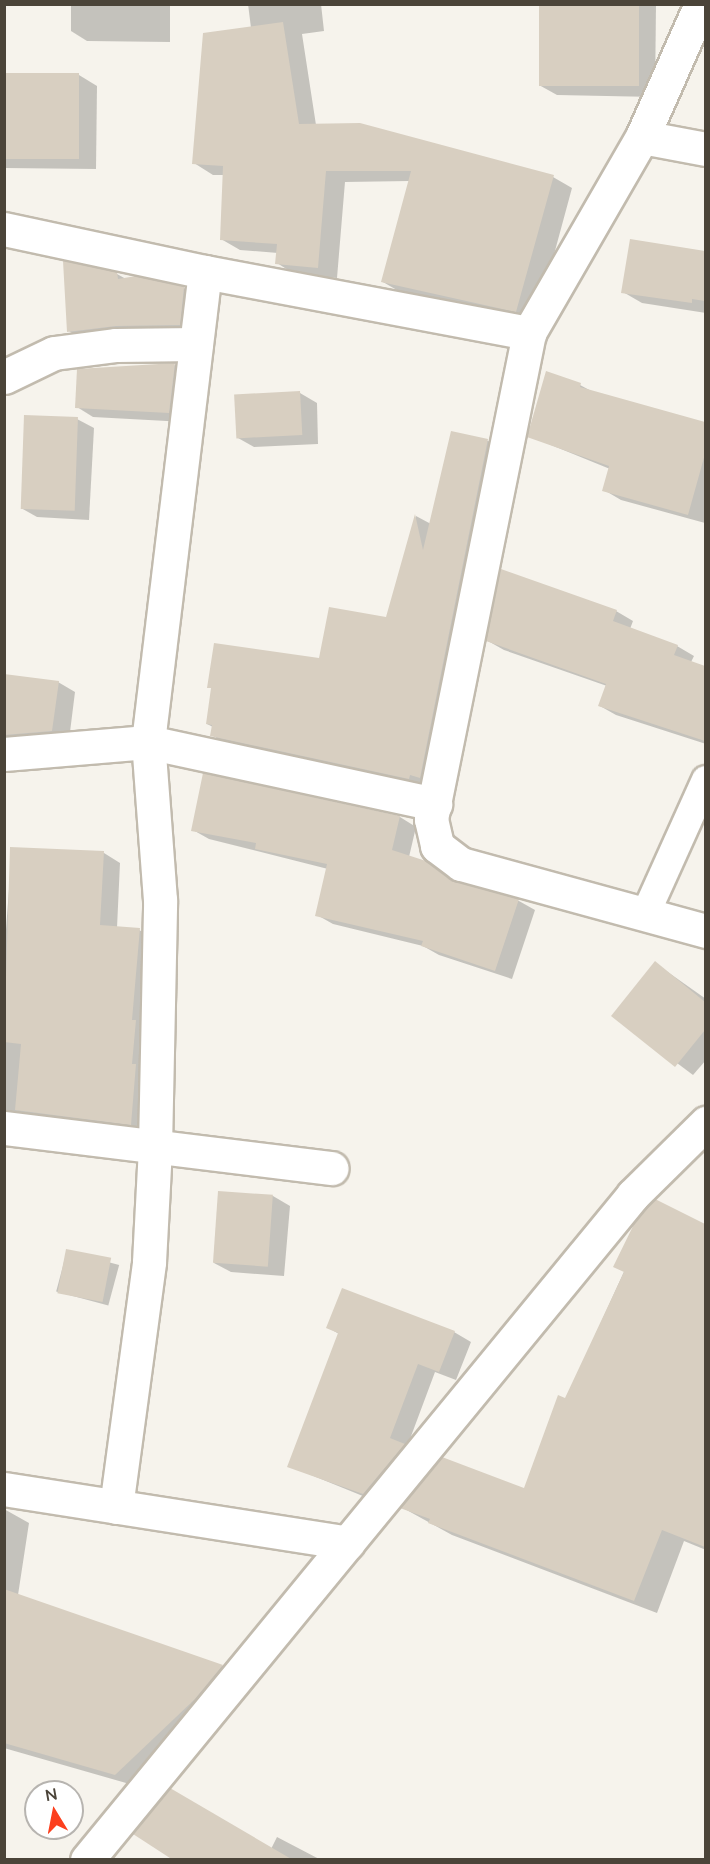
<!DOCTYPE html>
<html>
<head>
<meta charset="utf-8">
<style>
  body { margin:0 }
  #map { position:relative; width:710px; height:1864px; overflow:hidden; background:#f6f3ec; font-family:Mulish,sans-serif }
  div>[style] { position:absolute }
  .shadow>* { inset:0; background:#0003; transform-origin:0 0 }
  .building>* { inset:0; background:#d8cfc1; transform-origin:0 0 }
  .roads { filter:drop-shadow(2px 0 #c2bbae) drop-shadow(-2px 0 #c2bbae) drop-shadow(0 2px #c2bbae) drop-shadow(0 -2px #c2bbae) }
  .lane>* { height:28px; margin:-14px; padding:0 14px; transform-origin:14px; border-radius:14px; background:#fff }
  .street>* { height:33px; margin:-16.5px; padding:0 16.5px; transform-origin:16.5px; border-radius:16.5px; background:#fff }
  span { translate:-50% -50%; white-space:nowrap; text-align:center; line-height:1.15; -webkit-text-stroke:4.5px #fff; paint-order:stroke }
  .frame { position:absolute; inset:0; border:6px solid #4b4439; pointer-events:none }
  .north { position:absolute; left:24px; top:1780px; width:60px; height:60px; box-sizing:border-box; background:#fff; border:2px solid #b7b4b0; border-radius:50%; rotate:350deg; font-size:16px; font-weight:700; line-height:24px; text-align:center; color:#4b4439 }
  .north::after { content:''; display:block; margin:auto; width:21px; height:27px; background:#fc3f1d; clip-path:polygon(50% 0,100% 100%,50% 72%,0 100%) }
</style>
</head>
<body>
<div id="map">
  <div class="shadow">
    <i style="clip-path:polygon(71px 4px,170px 4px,170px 42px,87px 41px,71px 31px)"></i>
    <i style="clip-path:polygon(248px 4px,321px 4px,324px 31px,302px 34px,316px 125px,553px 177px,572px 188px,536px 321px,402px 293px,383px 282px,410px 181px,345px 182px,337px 278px,296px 275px,277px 263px,278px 253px,240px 250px,221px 239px,224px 175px,213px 175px,194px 163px,251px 28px)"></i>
    <i style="clip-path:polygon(541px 4px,656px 4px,655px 97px,557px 95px,539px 85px)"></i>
    <i style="clip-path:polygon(4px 74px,79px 75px,97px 86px,96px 169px,4px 168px)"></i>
    <i style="clip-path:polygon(631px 241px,706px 252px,706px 313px,642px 303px,623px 292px)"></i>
    <i style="clip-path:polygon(117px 274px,126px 279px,184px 288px,200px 298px,196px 334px,85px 341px,69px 331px)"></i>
    <i style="clip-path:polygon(175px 365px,191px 374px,185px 422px,93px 417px,77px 407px)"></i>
    <i style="clip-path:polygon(580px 385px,595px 393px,706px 424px,705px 523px,621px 500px,604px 490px,610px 469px,529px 436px)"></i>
    <i style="clip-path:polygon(300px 393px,317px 403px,318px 444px,254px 447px,238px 438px)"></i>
    <i style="clip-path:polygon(77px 419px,94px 428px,89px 520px,37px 517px,21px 508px)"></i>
    <i style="clip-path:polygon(452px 433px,488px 441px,503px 449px,424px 787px,226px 744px,212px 735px,213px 727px,207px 724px,213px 689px,209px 687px,320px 659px,387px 619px,416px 516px,431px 524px)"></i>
    <i style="clip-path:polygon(616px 611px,633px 621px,630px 629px,677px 646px,694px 656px,691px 662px,706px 667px,706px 744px,616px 715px,600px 706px,607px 686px,504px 650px,488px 641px)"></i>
    <i style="clip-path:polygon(4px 675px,58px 682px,75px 692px,69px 740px,4px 742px)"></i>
    <i style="clip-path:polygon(204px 775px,400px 817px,416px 827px,409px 857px,426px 863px,460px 885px,519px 901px,535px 910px,512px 979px,439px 955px,423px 946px,333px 924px,317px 915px,328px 869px,209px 839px,193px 830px)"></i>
    <i style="clip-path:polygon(12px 849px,104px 853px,120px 863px,117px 928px,139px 930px,156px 939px,147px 1133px,4px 1113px,4px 956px)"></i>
    <i style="clip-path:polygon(655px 963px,706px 999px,706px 1060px,693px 1075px,613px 1015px)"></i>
    <i style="clip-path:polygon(219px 1192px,273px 1196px,290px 1206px,284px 1276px,231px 1272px,214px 1263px)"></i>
    <i style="clip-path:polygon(656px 1201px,706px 1226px,706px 1550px,684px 1541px,657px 1613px,452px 1535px,403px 1508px,525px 1490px)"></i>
    <i style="left:67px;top:1251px;width:54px;height:42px;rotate:15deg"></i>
    <i style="clip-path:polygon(327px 1327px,454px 1332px,471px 1342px,456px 1380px,435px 1372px,407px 1447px,380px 1503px,289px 1466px,339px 1334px)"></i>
    <i style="clip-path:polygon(4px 1509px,29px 1523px,18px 1595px,222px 1666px,246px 1680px,140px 1787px,4px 1748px)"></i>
    <i style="clip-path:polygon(277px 1837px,321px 1860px,178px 1860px,271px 1849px)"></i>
  </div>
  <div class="building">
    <i style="left:539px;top:4px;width:100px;height:82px"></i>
    <i style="clip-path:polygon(283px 22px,299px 124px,360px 123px,554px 175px,516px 312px,381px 282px,411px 171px,326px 171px,318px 268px,275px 264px,277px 244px,220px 240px,223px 166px,192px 164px,203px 33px)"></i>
    <i style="left:4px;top:73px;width:75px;height:86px"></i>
    <i style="clip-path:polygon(630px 239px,705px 251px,705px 301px,692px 299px,692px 303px,621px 293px)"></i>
    <i style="clip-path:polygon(63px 261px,117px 272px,118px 279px,136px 276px,184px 287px,180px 325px,116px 326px,67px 332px)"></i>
    <i style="clip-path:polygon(175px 363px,169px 413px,75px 408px,77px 369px)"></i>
    <i style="clip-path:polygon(546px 371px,581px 383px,580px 387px,705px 422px,705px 454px,688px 515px,602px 491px,609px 466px,527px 437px)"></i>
    <i style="left:300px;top:391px;width:44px;height:66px;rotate:87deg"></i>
    <i style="left:24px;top:415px;width:54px;height:94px;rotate:2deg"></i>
    <i style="clip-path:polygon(451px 431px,488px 439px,420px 778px,410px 775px,409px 779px,210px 736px,212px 725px,206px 724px,211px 688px,207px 688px,214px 643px,319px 658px,329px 607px,386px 617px,415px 514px,423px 550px)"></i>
    <i style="clip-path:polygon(501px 569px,617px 610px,613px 621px,678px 645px,674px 655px,705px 666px,705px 741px,598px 706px,606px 684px,486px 641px)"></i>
    <i style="clip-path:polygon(4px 674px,59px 681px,52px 731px,4px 735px)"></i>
    <i style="clip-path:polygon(203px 773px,400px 816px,392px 850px,426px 861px,456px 882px,519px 899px,495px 971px,421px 946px,423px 941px,315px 916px,327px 864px,255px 849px,256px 843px,191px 831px)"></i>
    <i style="clip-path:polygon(10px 847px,104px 851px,100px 925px,140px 928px,132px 1020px,136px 1020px,132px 1064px,136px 1064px,131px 1125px,15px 1110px,21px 1044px,4px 1042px)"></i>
    <i style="clip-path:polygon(655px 961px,705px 1002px,705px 1030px,675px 1067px,611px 1016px)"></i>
    <i style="left:218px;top:1191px;width:55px;height:72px;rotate:4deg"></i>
    <i style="clip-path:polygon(655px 1199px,705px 1224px,705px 1547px,662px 1530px,634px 1601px,428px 1523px,430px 1519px,400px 1508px,442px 1457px,524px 1488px,558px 1395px,565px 1398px,624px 1272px,613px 1267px,636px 1220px)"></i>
    <i style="left:66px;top:1249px;width:46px;height:45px;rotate:11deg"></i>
    <i style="clip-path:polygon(342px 1288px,455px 1331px,439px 1372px,418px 1364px,390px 1438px,405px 1444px,363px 1494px,287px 1467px,338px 1333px,326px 1328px)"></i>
    <i style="clip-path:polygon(4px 1589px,223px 1665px,195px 1699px,115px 1775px,4px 1743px)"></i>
    <i style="clip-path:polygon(170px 1788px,293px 1860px,173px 1860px,133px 1834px)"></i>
  </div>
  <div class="roads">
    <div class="lane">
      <i style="left:645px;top:915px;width:148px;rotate:-65.7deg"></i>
    </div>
    <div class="street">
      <i style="left:701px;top:4px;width:145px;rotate:113.9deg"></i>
      <i style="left:642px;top:137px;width:226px;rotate:120deg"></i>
      <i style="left:529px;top:333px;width:496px;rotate:101.4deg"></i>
      <i style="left:431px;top:819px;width:28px;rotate:77deg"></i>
      <i style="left:437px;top:846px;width:30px;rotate:37deg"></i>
      <i style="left:461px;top:864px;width:254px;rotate:15.3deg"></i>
      <i style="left:642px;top:137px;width:65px;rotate:10.6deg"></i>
      <i style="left:4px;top:229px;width:206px;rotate:12.1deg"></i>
      <i style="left:205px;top:272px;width:330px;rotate:10.7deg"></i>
      <i style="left:4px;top:377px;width:55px;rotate:-25.6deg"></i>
      <i style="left:54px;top:353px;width:63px;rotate:-7.4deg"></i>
      <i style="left:116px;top:345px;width:80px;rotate:-0.7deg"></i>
      <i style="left:4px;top:754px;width:144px;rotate:-4.8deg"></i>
      <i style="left:148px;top:742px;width:294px;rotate:12.2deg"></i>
      <i style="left:4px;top:1128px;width:330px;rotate:7deg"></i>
      <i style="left:4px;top:1489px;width:348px;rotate:8.9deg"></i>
      <i style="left:116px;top:1507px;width:247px;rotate:-82.3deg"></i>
      <i style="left:149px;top:1262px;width:115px;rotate:-87deg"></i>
      <i style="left:155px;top:1147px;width:247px;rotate:-88.8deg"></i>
      <i style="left:160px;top:900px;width:158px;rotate:-94.3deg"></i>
      <i style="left:148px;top:742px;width:473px;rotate:-83.1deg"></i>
      <i style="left:87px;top:1860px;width:860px;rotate:-50.61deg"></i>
      <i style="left:633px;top:1195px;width:103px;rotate:-44.6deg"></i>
    </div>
  </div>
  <div class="frame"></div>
  <div class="north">N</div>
</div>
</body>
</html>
